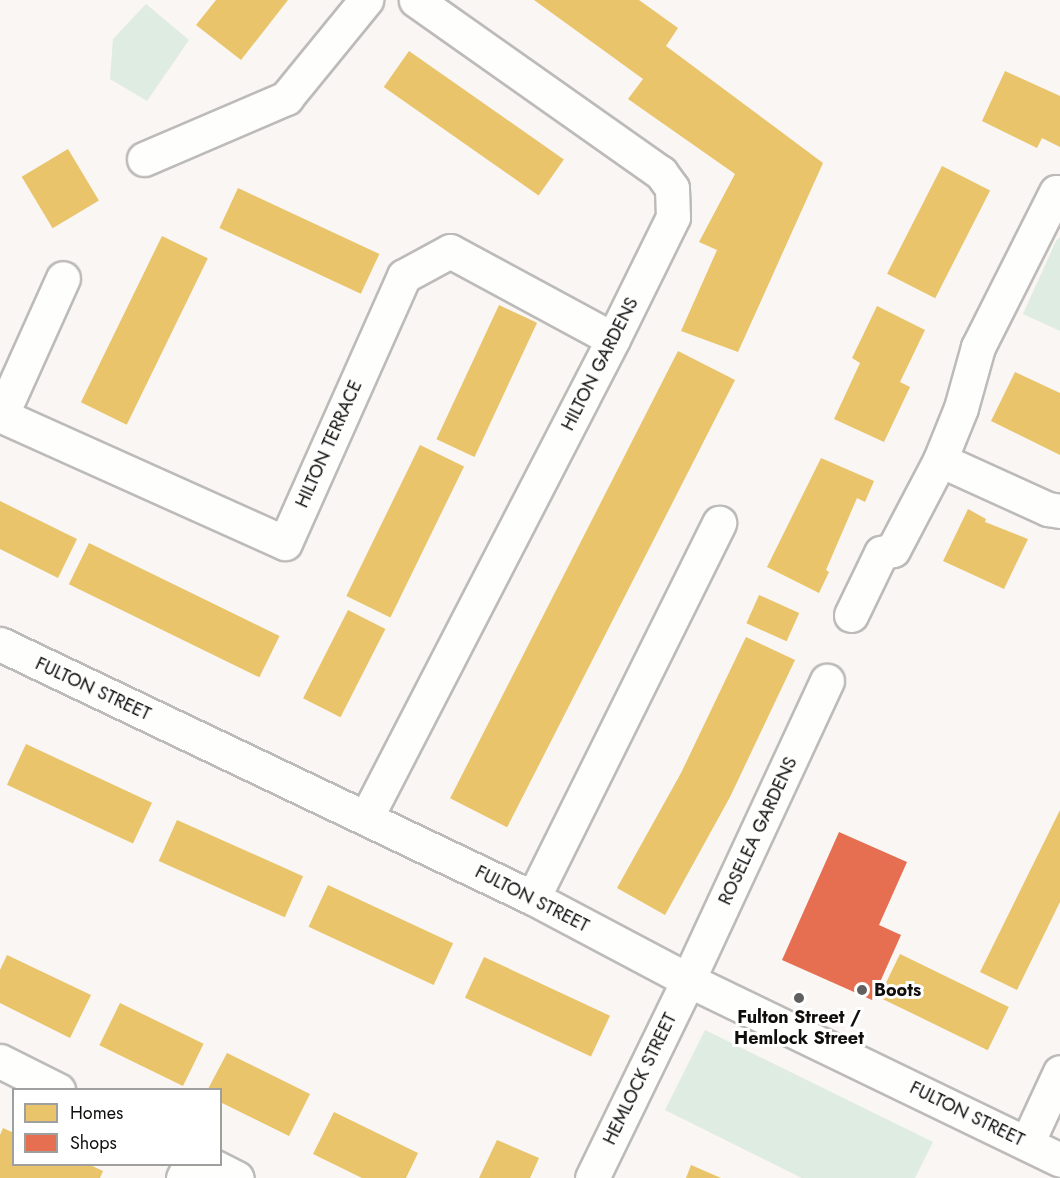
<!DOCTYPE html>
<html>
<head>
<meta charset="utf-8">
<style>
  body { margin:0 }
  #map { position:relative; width:1060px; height:1178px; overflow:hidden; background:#f9f6f3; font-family:Jost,sans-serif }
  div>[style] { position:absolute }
  .green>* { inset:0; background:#dfece1 }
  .homes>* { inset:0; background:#e9c46a; transform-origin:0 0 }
  .shops>* { inset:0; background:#e76f51 }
  .roads { filter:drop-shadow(2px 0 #bdbbb9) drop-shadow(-2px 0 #bdbbb9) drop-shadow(0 2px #bdbbb9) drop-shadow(0 -2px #bdbbb9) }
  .minor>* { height:33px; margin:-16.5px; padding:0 16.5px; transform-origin:16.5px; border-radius:16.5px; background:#fefefd }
  .dots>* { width:16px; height:16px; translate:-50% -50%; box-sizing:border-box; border:3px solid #fff; border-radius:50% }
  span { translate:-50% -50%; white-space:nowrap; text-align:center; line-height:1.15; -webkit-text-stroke:6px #fff; paint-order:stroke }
  .street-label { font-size:18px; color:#100f0d }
  .poi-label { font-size:18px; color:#100f0d; font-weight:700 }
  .left { translate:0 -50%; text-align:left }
  .legend { position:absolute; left:12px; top:1088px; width:210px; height:78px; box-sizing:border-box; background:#fff; border:2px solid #9f9f9e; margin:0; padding:8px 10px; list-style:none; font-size:18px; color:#100f0d }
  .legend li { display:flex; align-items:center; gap:12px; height:30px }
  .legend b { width:30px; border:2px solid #9f9f9e }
</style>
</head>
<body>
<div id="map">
  <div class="green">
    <i style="clip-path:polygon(146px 4px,189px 40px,147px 101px,110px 79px,113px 39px)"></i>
    <i style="clip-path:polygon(1060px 237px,1060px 331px,1023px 314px,1056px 241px)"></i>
    <i style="clip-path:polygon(705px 1030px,933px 1142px,915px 1178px,802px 1178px,665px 1110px)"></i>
  </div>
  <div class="homes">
    <i style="clip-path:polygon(216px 0,288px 0,241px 60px,196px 25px)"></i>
    <i style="clip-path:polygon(534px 0,639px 0,678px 28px,666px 46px,823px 163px,738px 352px,681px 331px,717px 250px,699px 242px,735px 174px,628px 99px,643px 79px)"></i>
    <i style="left:409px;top:51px;width:189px;height:44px;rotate:35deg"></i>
    <i style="clip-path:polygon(1005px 71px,1060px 96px,1060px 147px,1042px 138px,1037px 148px,982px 121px)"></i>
    <i style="left:68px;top:149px;width:60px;height:54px;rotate:59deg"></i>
    <i style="left:942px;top:166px;width:54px;height:121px;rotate:27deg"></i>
    <i style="left:238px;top:188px;width:156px;height:44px;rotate:25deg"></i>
    <i style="left:162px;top:236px;width:51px;height:185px;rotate:26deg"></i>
    <i style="left:499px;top:305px;width:42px;height:148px;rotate:25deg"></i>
    <i style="clip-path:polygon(877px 306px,925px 330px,900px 382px,910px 387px,884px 442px,834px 419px,860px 363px,852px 358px)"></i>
    <i style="left:678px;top:351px;width:64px;height:502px;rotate:27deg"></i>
    <i style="clip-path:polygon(1015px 372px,1060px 393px,1060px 455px,991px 421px)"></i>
    <i style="left:420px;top:445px;width:49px;height:168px;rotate:26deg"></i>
    <i style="clip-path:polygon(821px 458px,874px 481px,865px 502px,857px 498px,826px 570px,829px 572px,819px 593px,767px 567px)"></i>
    <i style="clip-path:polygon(0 501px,77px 539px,58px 578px,0 549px)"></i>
    <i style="clip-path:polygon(968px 509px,986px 519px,985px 522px,1028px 539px,1004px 589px,943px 561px)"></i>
    <i style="left:89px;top:543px;width:212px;height:46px;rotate:26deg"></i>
    <i style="left:759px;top:595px;width:44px;height:31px;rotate:24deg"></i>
    <i style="left:348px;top:610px;width:42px;height:99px;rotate:27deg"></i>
    <i style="clip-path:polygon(746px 637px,795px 660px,730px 797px,665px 915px,617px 888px,681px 773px)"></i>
    <i style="left:26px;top:744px;width:139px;height:45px;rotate:25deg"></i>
    <i style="clip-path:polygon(1060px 810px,1060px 902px,1017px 990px,980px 972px)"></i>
    <i style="left:177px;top:820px;width:138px;height:45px;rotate:24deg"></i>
    <i style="left:328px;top:885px;width:138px;height:46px;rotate:25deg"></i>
    <i style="left:900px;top:954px;width:121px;height:48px;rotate:26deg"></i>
    <i style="clip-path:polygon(7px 955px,91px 995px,70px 1038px,0 1003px,0 970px)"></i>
    <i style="left:484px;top:957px;width:139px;height:45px;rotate:25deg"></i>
    <i style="left:120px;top:1003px;width:93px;height:47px;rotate:26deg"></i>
    <i style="clip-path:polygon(227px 1053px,310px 1094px,289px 1136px,220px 1102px,220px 1089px,208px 1089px)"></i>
    <i style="clip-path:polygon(334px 1112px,418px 1153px,406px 1178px,362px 1178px,313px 1154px)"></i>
    <i style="clip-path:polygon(3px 1128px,14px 1133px,14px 1164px,88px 1164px,103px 1171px,100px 1178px,0 1178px,0 1135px)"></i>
    <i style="clip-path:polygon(497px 1140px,539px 1158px,530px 1178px,479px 1178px)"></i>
    <i style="clip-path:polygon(691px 1165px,721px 1178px,686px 1178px)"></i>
  </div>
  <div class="shops">
    <i style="clip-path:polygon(839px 832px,907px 862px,879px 925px,901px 935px,872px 1000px,782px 960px)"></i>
  </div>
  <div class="roads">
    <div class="minor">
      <i style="left:144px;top:159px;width:155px;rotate:-23.2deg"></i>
      <i style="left:286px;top:98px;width:127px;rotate:-50.8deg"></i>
      <i style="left:1060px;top:194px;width:4px;rotate:-153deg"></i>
      <i style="left:1056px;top:192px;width:174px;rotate:116.7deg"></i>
      <i style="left:978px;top:347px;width:63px;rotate:105.6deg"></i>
      <i style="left:961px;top:408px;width:56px;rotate:112deg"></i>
      <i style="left:940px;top:460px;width:119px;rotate:24.4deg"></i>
      <i style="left:1048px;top:509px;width:12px;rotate:9deg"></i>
      <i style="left:0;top:415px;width:312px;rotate:24.2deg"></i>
      <i style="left:285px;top:543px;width:292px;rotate:-66deg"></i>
      <i style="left:404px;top:276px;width:52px;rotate:-28.5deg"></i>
      <i style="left:450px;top:251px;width:185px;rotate:28.4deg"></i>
      <i style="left:1px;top:416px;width:151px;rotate:-65.8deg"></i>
      <i style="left:851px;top:615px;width:69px;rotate:-64.2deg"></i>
      <i style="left:881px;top:553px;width:12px;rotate:-14deg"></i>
      <i style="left:893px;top:550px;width:102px;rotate:-62.4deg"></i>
      <i style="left:0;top:644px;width:590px;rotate:25.48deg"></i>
      <i style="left:533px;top:898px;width:175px;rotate:27.9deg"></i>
      <i style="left:688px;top:980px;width:413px;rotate:25.8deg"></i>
      <i style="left:366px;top:818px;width:539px;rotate:-62.72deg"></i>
      <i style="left:613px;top:339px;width:136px;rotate:-63.8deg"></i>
      <i style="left:673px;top:217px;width:29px;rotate:-92deg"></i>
      <i style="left:672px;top:188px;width:19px;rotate:-126deg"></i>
      <i style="left:661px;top:173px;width:300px;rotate:-144.8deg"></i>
      <i style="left:533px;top:898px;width:419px;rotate:-63.6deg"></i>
      <i style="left:0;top:1061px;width:65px;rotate:26.6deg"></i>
      <i style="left:1027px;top:1143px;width:78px;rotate:-65.1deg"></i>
      <i style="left:209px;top:1164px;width:31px;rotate:27deg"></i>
      <i style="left:183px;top:1178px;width:16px;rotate:-63deg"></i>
      <i style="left:592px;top:1178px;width:220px;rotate:-64.1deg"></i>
      <i style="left:688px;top:980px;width:330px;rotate:-65.1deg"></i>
    </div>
  </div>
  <div class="dots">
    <i style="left:862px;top:990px;background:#62605e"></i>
    <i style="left:799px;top:998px;background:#62605e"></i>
  </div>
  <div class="street-label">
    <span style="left:600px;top:364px;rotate:-63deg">HILTON GARDENS</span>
    <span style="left:329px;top:444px;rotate:-66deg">HILTON TERRACE</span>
    <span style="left:93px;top:689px;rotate:25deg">FULTON STREET</span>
    <span style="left:758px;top:831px;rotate:-65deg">ROSELEA GARDENS</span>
    <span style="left:532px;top:899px;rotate:27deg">FULTON STREET</span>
    <span style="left:640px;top:1079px;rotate:-64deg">HEMLOCK STREET</span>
    <span style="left:967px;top:1114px;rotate:26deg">FULTON STREET</span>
  </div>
  <div class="poi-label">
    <span class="left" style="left:874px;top:990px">Boots</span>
    <span style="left:799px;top:1028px">Fulton Street /<br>Hemlock Street</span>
  </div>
  <ul class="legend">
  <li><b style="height:16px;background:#e9c46a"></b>Homes</li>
  <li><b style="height:16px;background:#e76f51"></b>Shops</li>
  </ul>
</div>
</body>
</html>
